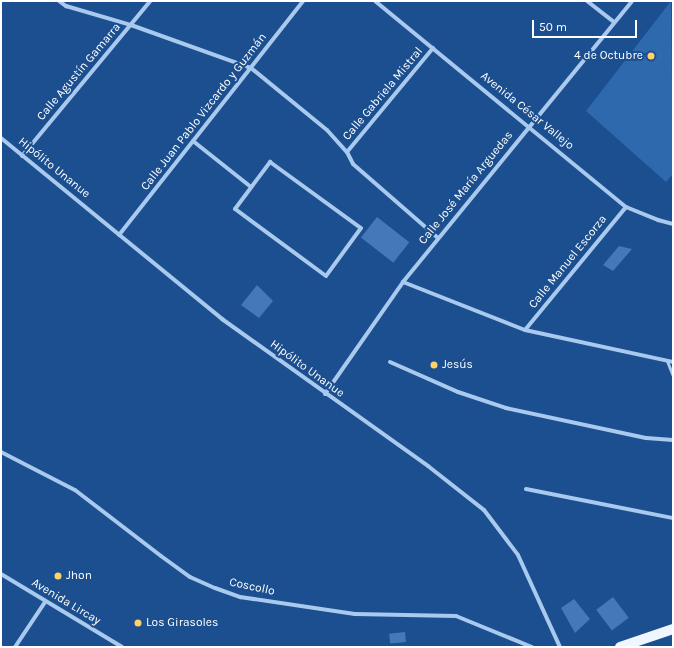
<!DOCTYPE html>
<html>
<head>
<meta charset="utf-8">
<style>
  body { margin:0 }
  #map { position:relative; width:674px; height:648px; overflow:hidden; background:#1b4f8f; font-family:Karla,sans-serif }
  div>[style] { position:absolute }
  .green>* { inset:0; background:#2e69ad }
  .building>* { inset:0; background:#4478b7; transform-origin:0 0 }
  .lane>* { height:3px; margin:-1.5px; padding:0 1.5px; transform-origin:1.5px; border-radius:1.5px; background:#a9c9ee }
  .street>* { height:4px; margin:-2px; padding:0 2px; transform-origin:2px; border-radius:2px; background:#a9c9ee }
  .primary>* { height:10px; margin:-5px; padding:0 5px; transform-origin:5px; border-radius:5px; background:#f0f6ff }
  .dots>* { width:11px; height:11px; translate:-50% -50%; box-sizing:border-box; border:2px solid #1b4f8f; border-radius:50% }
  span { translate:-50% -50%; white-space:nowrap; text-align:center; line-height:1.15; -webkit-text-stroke:4px #1b4f8f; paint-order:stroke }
  .poi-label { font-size:12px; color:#fff }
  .right { translate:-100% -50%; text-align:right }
  .left { translate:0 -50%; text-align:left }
  .street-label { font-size:12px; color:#fff }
  .frame { position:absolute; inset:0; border:2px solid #fff; pointer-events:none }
  .scale { position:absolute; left:532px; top:20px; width:105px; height:18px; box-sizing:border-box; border:2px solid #fff; border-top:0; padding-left:5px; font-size:12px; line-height:14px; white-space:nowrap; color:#fff; -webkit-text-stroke:3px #1b4f8f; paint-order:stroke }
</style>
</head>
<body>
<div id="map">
  <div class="green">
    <i style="clip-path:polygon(671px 1px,673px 174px,666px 182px,586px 111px)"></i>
  </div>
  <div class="building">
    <i style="left:377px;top:217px;width:41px;height:26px;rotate:38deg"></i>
    <i style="clip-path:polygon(619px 246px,632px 249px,613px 271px,603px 265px)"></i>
    <i style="clip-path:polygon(257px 285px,273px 301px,259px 318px,241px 305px)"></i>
    <i style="left:613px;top:597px;width:26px;height:21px;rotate:53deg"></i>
    <i style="clip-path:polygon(574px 599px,590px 619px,575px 633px,561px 608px)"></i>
    <i style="left:405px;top:632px;width:10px;height:16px;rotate:84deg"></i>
  </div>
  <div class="lane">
    <i style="left:667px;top:361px;width:16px;rotate:68deg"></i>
  </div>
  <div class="street">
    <i style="left:59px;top:1px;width:9px;rotate:36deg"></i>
    <i style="left:66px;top:6px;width:68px;rotate:16.3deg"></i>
    <i style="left:131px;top:25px;width:127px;rotate:19.7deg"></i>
    <i style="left:251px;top:68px;width:98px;rotate:39.2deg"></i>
    <i style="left:327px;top:130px;width:30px;rotate:48deg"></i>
    <i style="left:347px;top:152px;width:13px;rotate:63deg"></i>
    <i style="left:353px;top:164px;width:113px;rotate:41deg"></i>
    <i style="left:375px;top:1px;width:325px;rotate:39.4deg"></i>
    <i style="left:626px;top:207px;width:35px;rotate:22deg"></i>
    <i style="left:658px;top:220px;width:16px;rotate:15deg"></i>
    <i style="left:587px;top:1px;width:34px;rotate:38deg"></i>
    <i style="left:1px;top:138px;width:286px;rotate:39.3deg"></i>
    <i style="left:222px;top:319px;width:253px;rotate:35.5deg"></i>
    <i style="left:428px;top:466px;width:71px;rotate:38.2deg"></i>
    <i style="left:484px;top:510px;width:56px;rotate:52.9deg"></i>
    <i style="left:518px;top:555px;width:101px;rotate:65.5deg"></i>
    <i style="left:193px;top:141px;width:74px;rotate:38.4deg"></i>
    <i style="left:347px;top:152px;width:135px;rotate:-50.4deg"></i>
    <i style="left:22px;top:156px;width:201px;rotate:-50.4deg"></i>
    <i style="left:270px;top:162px;width:112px;rotate:36deg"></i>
    <i style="left:361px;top:228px;width:59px;rotate:126.1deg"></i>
    <i style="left:326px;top:276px;width:113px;rotate:-143.6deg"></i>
    <i style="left:235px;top:209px;width:59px;rotate:-53.3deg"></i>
    <i style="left:119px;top:235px;width:298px;rotate:-51.8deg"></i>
    <i style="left:403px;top:282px;width:131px;rotate:21.5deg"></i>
    <i style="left:525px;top:330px;width:151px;rotate:12.2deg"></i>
    <i style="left:525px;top:330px;width:159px;rotate:-50.6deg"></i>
    <i style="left:390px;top:362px;width:74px;rotate:23.8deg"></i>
    <i style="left:458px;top:392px;width:51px;rotate:18.4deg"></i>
    <i style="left:506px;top:408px;width:143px;rotate:12.1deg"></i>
    <i style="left:646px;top:438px;width:27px;rotate:4deg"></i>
    <i style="left:325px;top:394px;width:136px;rotate:-55.1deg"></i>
    <i style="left:403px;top:282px;width:362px;rotate:-50.8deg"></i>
    <i style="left:1px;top:452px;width:83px;rotate:27.2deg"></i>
    <i style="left:75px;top:490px;width:108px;rotate:37.5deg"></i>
    <i style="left:161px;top:556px;width:36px;rotate:36deg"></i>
    <i style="left:190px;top:577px;width:27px;rotate:24deg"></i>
    <i style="left:215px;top:588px;width:27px;rotate:20deg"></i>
    <i style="left:240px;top:597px;width:116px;rotate:8.4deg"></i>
    <i style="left:355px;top:614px;width:101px;rotate:1.1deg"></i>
    <i style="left:456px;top:616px;width:82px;rotate:22.2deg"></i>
    <i style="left:526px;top:489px;width:150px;rotate:11.2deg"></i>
    <i style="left:1px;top:574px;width:141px;rotate:31.1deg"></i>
    <i style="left:15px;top:647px;width:54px;rotate:-56.3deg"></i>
  </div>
  <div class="primary">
    <i style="left:620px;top:647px;width:56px;rotate:-18.8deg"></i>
  </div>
  <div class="dots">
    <i style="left:651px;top:56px;background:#ffd166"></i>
    <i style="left:434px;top:365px;background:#ffd166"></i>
    <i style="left:58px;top:576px;background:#ffd166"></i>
    <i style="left:138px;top:623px;background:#ffd166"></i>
  </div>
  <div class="poi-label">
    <span class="right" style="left:643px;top:56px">4 de Octubre</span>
    <span class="left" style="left:442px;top:365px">Jesús</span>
    <span class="left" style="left:66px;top:576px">Jhon</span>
    <span class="left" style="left:146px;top:623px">Los Girasoles</span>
  </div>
  <div class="street-label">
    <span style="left:79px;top:72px;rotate:-50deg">Calle Agustín Gamarra</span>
    <span style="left:383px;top:94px;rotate:-50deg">Calle Gabriela Mistral</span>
    <span style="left:527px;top:111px;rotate:39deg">Avenida César Vallejo</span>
    <span style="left:204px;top:112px;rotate:-52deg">Calle Juan Pablo Vizcardo y Guzmán</span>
    <span style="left:54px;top:168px;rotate:39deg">Hipólito Unanue</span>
    <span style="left:466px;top:188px;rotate:-51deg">Calle José María Arguedas</span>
    <span style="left:568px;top:262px;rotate:-51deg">Calle Manuel Escorza</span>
    <span style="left:307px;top:369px;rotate:36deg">Hipólito Unanue</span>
    <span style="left:252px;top:587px;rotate:12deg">Coscollo</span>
    <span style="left:66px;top:602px;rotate:31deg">Avenida Lircay</span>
  </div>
  <div class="frame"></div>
  <div class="scale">50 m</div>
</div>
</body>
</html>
